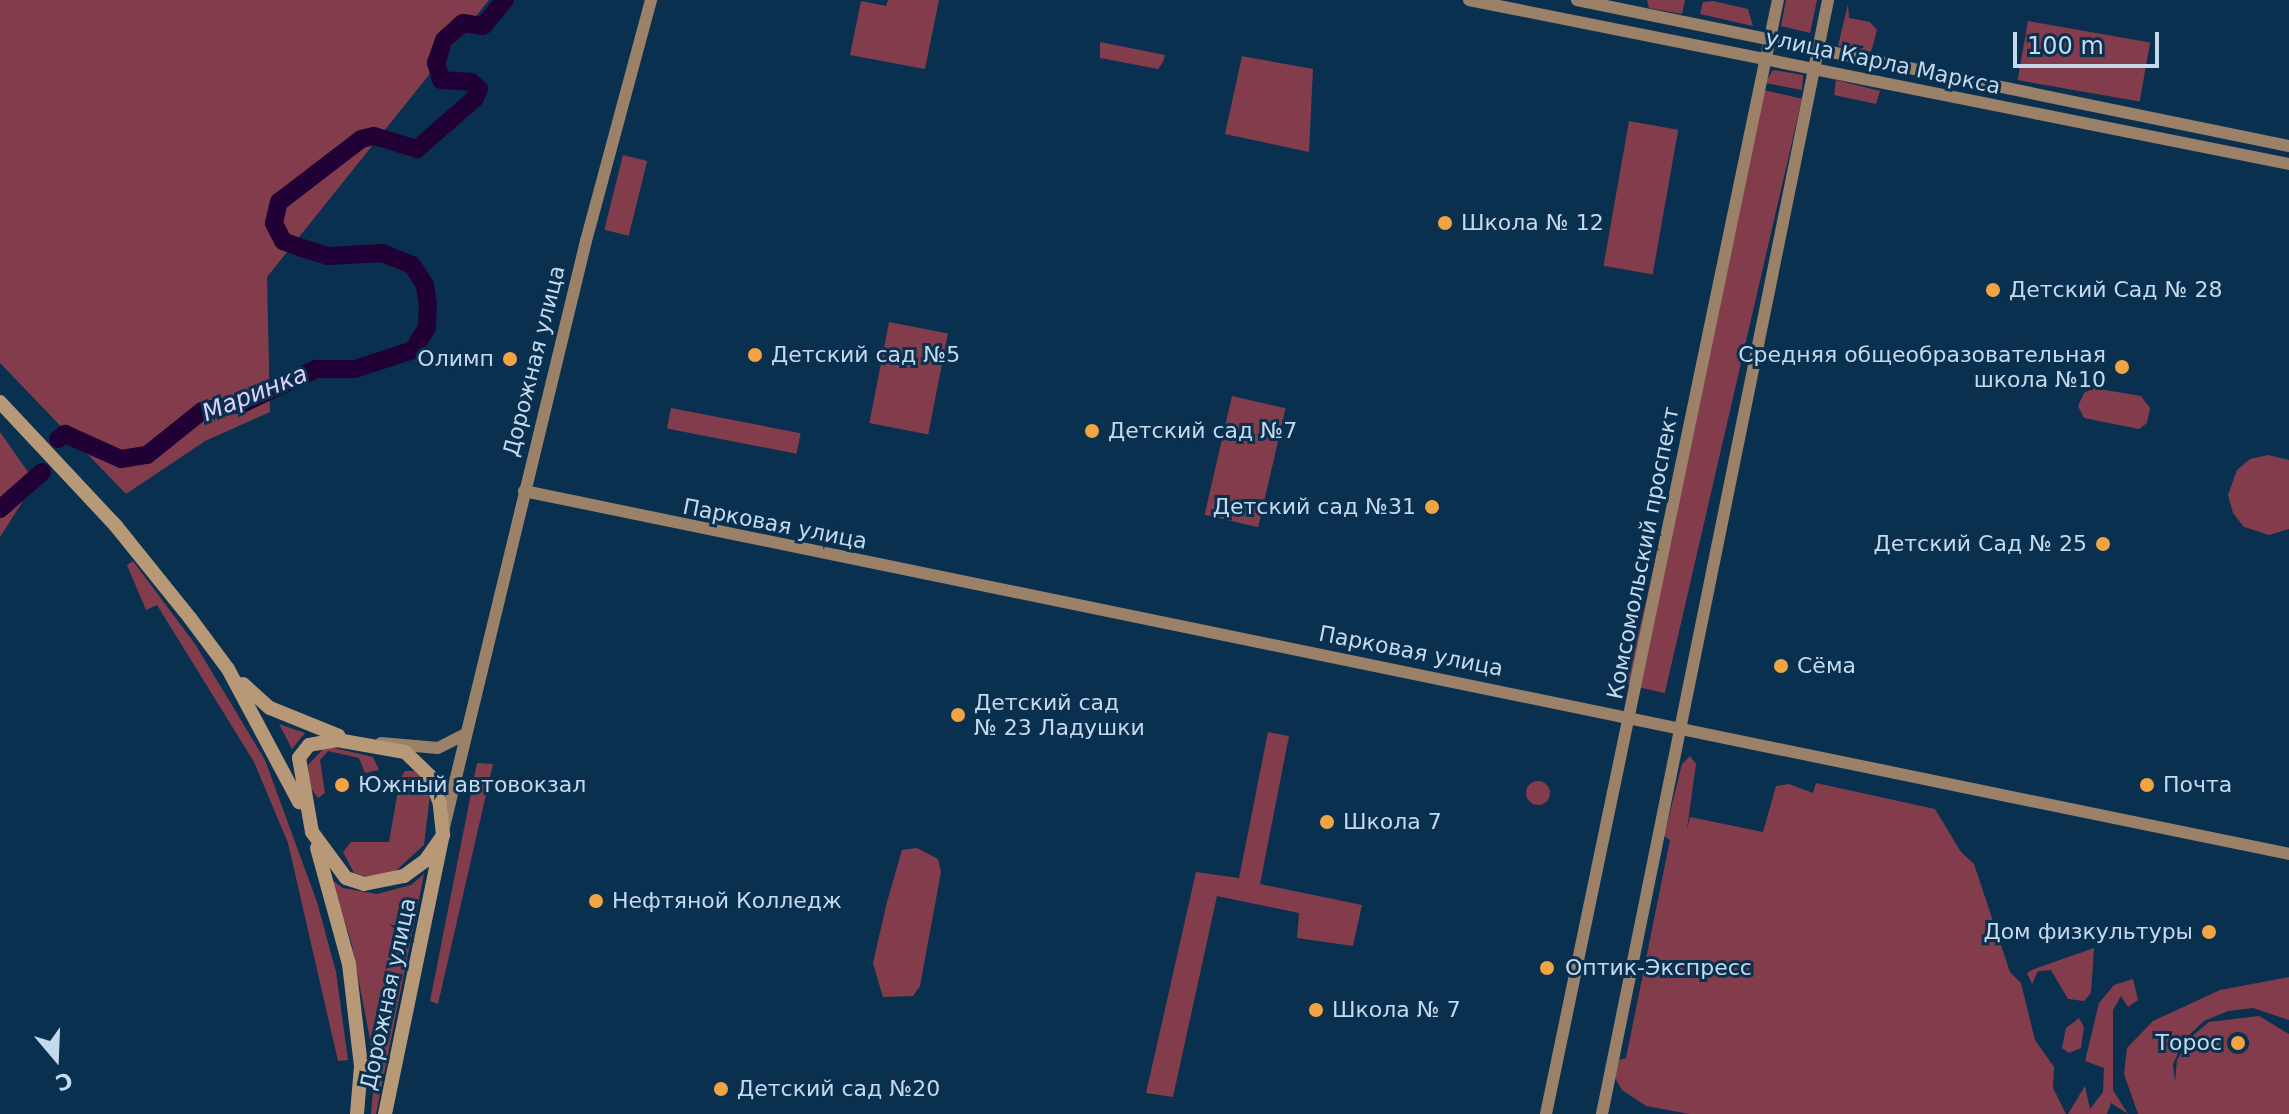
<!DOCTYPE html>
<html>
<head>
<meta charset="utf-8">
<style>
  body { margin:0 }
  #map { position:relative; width:2289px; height:1114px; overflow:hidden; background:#0a304f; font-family:"DejaVu Sans",sans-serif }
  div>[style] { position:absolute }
  .green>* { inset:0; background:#833c4b; transform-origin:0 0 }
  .round { border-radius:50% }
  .river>* { height:18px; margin:-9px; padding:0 9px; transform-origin:9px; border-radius:9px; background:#210036 }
  .secondary>* { height:12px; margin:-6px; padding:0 6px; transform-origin:6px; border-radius:6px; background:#9a8168 }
  .primary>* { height:14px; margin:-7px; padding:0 7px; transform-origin:7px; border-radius:7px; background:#b79877 }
  .dots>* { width:22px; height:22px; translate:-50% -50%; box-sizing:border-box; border:4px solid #0a304f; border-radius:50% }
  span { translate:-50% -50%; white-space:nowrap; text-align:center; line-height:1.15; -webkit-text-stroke:6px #0a304f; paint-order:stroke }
  .street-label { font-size:22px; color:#c5d9ed }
  .poi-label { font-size:22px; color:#c5d9ed }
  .left { translate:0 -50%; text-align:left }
  .right { translate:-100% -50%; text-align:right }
  .water-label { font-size:24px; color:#e4cef9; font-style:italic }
  .north { position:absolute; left:16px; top:1018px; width:80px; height:80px; -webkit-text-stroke:6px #0a304f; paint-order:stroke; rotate:161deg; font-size:22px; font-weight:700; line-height:32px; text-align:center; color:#c5d9ed }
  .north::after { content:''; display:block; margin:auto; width:28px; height:36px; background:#c5d9ed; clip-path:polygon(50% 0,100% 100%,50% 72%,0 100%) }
  .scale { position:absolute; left:2013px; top:32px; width:146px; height:36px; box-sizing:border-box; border:4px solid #c5d9ed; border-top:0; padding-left:10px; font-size:24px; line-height:28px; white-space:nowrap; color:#c5d9ed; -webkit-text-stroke:6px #0a304f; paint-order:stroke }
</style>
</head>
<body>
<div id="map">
  <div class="green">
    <i style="clip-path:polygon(0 0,489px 0,267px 277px,270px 412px,205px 441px,126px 494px,0 363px)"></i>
    <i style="clip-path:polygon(888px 0,939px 0,925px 69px,850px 55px,861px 1px,886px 6px)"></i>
    <i style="clip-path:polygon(1647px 0,1685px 0,1682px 14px,1649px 8px)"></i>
    <i style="clip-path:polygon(1786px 0,1817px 0,1810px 33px,1781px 26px)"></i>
    <i style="clip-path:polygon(1713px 1px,1748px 9px,1753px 26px,1700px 14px,1703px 2px)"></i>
    <i style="clip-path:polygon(1848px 4px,1849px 18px,1870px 22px,1877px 30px,1871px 52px,1838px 46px)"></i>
    <i style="left:2028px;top:21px;width:124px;height:60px;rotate:10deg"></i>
    <i style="clip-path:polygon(1100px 42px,1165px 55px,1163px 62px,1158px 69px,1100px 58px)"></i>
    <i style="clip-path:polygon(1242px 56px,1313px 69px,1309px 152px,1225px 134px)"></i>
    <i style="clip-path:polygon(1773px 70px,1803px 75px,1802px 90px,1765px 83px)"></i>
    <i style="clip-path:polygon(1836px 80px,1880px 91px,1876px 104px,1834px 95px)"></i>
    <i style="left:1764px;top:90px;width:39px;height:610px;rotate:13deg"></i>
    <i style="left:1629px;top:121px;width:50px;height:147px;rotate:10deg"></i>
    <i style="left:623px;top:155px;width:25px;height:77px;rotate:14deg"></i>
    <i style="left:889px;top:322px;width:60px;height:103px;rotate:11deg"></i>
    <i style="clip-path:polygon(2093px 388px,2141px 396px,2150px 408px,2147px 423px,2139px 429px,2084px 418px,2078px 406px,2084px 393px)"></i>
    <i style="left:1232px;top:396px;width:55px;height:122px;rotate:13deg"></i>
    <i style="left:671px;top:408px;width:132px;height:21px;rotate:11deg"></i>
    <i style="clip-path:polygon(0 432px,35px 482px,0 537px)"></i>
    <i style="clip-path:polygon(2268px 455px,2289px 460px,2289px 529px,2269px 535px,2244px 527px,2233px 513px,2228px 495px,2237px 470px,2250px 459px)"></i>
    <i style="clip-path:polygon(133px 561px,195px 644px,265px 760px,317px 902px,336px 972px,348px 1060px,338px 1061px,288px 843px,254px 762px,157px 605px,146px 610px,127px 565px)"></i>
    <i style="clip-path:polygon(279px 724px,305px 733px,292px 749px)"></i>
    <i style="clip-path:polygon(1268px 732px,1289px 736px,1260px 884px,1362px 905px,1353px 946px,1297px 938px,1299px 913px,1217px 896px,1173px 1097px,1146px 1093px,1196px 872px,1239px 878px)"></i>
    <i style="clip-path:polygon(326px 746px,373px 757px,379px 770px,365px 773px,359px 758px,328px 751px,320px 760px,325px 793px,318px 798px,309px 786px,308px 765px)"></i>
    <i style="clip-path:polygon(1690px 756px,1696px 764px,1687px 829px,1690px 817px,1763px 832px,1776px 786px,1789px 784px,1813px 793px,1816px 783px,1935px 809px,1961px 852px,1974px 864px,2010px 972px,2021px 983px,2035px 1040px,2054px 1067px,2053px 1088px,2066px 1114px,1689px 1114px,1646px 1106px,1622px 1090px,1615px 1078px,1619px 1060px,1626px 1058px,1670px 840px,1664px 836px,1682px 764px)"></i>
    <i style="clip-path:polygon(477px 763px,493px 764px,438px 1004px,430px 1001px)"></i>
    <i style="clip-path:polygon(405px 771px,415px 771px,427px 782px,430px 795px,424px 845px,391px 875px,371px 878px,354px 873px,343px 852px,351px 842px,389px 842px,400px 779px)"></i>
    <i class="round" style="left:1526px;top:781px;width:24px;height:24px"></i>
    <i style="clip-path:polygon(917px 848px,938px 859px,941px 872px,920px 986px,913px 996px,883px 997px,873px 963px,887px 902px,902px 850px)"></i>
    <i style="clip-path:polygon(424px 874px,376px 1114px,371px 1114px,375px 1066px,352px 945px,332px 880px,343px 888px,377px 894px,411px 885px)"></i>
    <i style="clip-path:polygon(2094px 948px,2091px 993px,2084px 1001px,2068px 999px,2051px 970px,2038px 971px,2032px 984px,2027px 973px,2034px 969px)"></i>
    <i style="clip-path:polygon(2289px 977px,2289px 1020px,2253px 1008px,2228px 1011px,2204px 1021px,2185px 1039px,2173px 1064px,2175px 1082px,2177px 1060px,2190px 1038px,2209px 1022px,2259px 1016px,2289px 1034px,2289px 1114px,2138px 1114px,2124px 1074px,2127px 1048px,2153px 1021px,2220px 990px)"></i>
    <i style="clip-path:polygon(2133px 979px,2138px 1000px,2128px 1007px,2121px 996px,2113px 1010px,2113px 1090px,2128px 1114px,2111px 1103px,2107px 1114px,2068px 1114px,2085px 1086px,2090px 1109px,2103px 1092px,2104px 1068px,2085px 1061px,2099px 1003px,2114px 985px)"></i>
    <i style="clip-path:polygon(2079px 1018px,2084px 1027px,2081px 1048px,2069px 1053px,2062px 1048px,2066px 1028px)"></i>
  </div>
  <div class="river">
    <i style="left:58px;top:439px;width:9px;rotate:-36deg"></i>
    <i style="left:65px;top:434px;width:61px;rotate:24.1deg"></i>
    <i style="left:121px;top:459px;width:26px;rotate:-9deg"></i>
    <i style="left:147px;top:455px;width:70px;rotate:-38.7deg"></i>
    <i style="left:202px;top:411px;width:43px;rotate:-10.8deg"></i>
    <i style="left:244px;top:403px;width:80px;rotate:-25.3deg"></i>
    <i style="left:316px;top:369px;width:39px"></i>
    <i style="left:355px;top:369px;width:61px;rotate:-18.1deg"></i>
    <i style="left:413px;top:350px;width:26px;rotate:-58deg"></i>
    <i style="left:427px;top:328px;width:23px;rotate:-88deg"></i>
    <i style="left:428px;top:305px;width:20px;rotate:-99deg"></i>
    <i style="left:425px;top:285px;width:24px;rotate:-123deg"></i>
    <i style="left:412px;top:265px;width:31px;rotate:-158deg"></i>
    <i style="left:383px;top:253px;width:55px;rotate:176.9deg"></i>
    <i style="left:328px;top:256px;width:27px;rotate:-163deg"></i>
    <i style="left:302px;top:248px;width:20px;rotate:-160deg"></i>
    <i style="left:283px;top:241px;width:20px;rotate:-117deg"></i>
    <i style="left:274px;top:223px;width:22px;rotate:-77deg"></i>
    <i style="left:279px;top:202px;width:103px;rotate:-37.5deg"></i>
    <i style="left:361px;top:139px;width:13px;rotate:-13deg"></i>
    <i style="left:374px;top:136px;width:45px;rotate:16.8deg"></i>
    <i style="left:417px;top:149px;width:77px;rotate:-41.3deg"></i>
    <i style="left:475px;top:98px;width:10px;rotate:-66deg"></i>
    <i style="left:479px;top:89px;width:11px;rotate:-139deg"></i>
    <i style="left:471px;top:82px;width:30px;rotate:-176deg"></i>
    <i style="left:441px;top:80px;width:18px;rotate:-106deg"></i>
    <i style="left:436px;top:63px;width:24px;rotate:-71deg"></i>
    <i style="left:444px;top:40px;width:25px;rotate:-42deg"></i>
    <i style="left:463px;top:23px;width:20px;rotate:9deg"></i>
    <i style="left:483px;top:26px;width:34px;rotate:-50deg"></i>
    <i style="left:0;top:509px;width:56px;rotate:-41.4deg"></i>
  </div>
  <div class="secondary">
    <i style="left:1469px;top:0;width:836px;rotate:11.31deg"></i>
    <i style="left:1577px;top:0;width:727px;rotate:11.59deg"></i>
    <i style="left:524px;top:491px;width:1802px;rotate:11.62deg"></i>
    <i style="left:381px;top:743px;width:57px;rotate:5deg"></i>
    <i style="left:438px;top:748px;width:30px;rotate:-27deg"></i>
    <i style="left:444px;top:827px;width:603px;rotate:-76.38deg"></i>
    <i style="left:586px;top:241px;width:250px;rotate:-74.9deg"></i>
    <i style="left:1546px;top:1114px;width:1138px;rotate:-78.24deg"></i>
    <i style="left:1602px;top:1114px;width:1137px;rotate:-78.53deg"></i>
  </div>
  <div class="primary">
    <i style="left:0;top:402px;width:170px;rotate:46.9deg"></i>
    <i style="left:116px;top:526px;width:118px;rotate:51.2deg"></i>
    <i style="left:190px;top:618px;width:64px;rotate:53.3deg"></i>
    <i style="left:228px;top:669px;width:151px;rotate:61.9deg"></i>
    <i style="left:243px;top:684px;width:36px;rotate:42deg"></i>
    <i style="left:270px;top:708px;width:74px;rotate:22.1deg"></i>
    <i style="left:317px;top:848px;width:120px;rotate:74.6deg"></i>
    <i style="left:349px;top:964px;width:103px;rotate:83.3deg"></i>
    <i style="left:361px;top:1066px;width:48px;rotate:94.8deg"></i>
    <i style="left:385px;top:1114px;width:285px;rotate:-78.3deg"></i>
    <i style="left:443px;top:835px;width:31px;rotate:-96deg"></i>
    <i style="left:440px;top:804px;width:30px;rotate:-110deg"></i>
    <i style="left:430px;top:776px;width:35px;rotate:-136deg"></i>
    <i style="left:405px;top:752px;width:69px;rotate:-170deg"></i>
    <i style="left:337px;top:740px;width:28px;rotate:170deg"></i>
    <i style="left:309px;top:745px;width:16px;rotate:128deg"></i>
    <i style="left:299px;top:758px;width:75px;rotate:80deg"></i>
    <i style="left:312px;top:832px;width:57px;rotate:53.5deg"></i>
    <i style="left:346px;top:878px;width:19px;rotate:18deg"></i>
    <i style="left:364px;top:884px;width:41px;rotate:-11.3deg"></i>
    <i style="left:404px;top:876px;width:26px;rotate:-36deg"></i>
    <i style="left:425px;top:861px;width:32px;rotate:-55deg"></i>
  </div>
  <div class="dots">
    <i style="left:1445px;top:223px;background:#f3a442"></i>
    <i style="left:1993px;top:290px;background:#f3a442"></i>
    <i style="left:755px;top:355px;background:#f3a442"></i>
    <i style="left:510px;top:359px;background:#f3a442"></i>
    <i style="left:2122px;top:367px;background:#f3a442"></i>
    <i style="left:1092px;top:431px;background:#f3a442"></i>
    <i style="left:1432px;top:507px;background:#f3a442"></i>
    <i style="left:2103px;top:544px;background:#f3a442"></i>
    <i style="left:1781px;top:666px;background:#f3a442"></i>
    <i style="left:958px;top:715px;background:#f3a442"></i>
    <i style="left:342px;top:785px;background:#f3a442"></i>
    <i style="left:2147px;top:785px;background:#f3a442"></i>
    <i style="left:1327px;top:822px;background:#f3a442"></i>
    <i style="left:596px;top:901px;background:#f3a442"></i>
    <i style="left:2209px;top:932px;background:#f3a442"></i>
    <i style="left:1547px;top:968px;background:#f3a442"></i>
    <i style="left:1316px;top:1010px;background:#f3a442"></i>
    <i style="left:2238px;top:1043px;background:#f3a442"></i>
    <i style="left:721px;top:1089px;background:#f3a442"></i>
  </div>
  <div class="street-label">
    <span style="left:1883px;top:62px;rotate:12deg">улица Карла Маркса</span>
    <span style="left:534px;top:361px;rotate:-76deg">Дорожная улица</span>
    <span style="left:775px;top:524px;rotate:11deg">Парковая улица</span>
    <span style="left:1643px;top:553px;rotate:-79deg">Комсомольский проспект</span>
    <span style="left:1411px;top:651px;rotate:11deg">Парковая улица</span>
    <span style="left:388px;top:994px;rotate:-78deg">Дорожная улица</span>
  </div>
  <div class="poi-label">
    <span class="left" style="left:1461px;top:223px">Школа № 12</span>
    <span class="left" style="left:2009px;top:290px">Детский Сад № 28</span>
    <span class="right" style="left:2106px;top:367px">Средняя общеобразовательная<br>школа №10</span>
    <span class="left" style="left:771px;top:355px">Детский сад №5</span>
    <span class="right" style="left:494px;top:359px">Олимп</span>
    <span class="left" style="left:1108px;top:431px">Детский сад №7</span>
    <span class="right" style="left:1416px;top:507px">Детский сад №31</span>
    <span class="right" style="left:2087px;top:544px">Детский Сад № 25</span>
    <span class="left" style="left:1797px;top:666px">Сёма</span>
    <span class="left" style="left:974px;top:715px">Детский сад<br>№ 23 Ладушки</span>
    <span class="left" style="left:358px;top:785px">Южный автовокзал</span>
    <span class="left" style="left:2163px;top:785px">Почта</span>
    <span class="left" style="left:1343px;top:822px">Школа 7</span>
    <span class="left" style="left:612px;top:901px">Нефтяной Колледж</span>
    <span class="right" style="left:2193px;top:932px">Дом физкультуры</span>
    <span class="left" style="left:1565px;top:968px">Оптик-Экспресс</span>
    <span class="left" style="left:1332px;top:1010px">Школа № 7</span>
    <span class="right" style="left:2222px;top:1043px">Торос</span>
    <span class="left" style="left:737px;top:1089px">Детский сад №20</span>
  </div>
  <div class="water-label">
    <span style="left:255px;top:394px;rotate:-22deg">Маринка</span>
  </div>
  <div class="north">С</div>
  <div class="scale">100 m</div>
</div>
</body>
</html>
